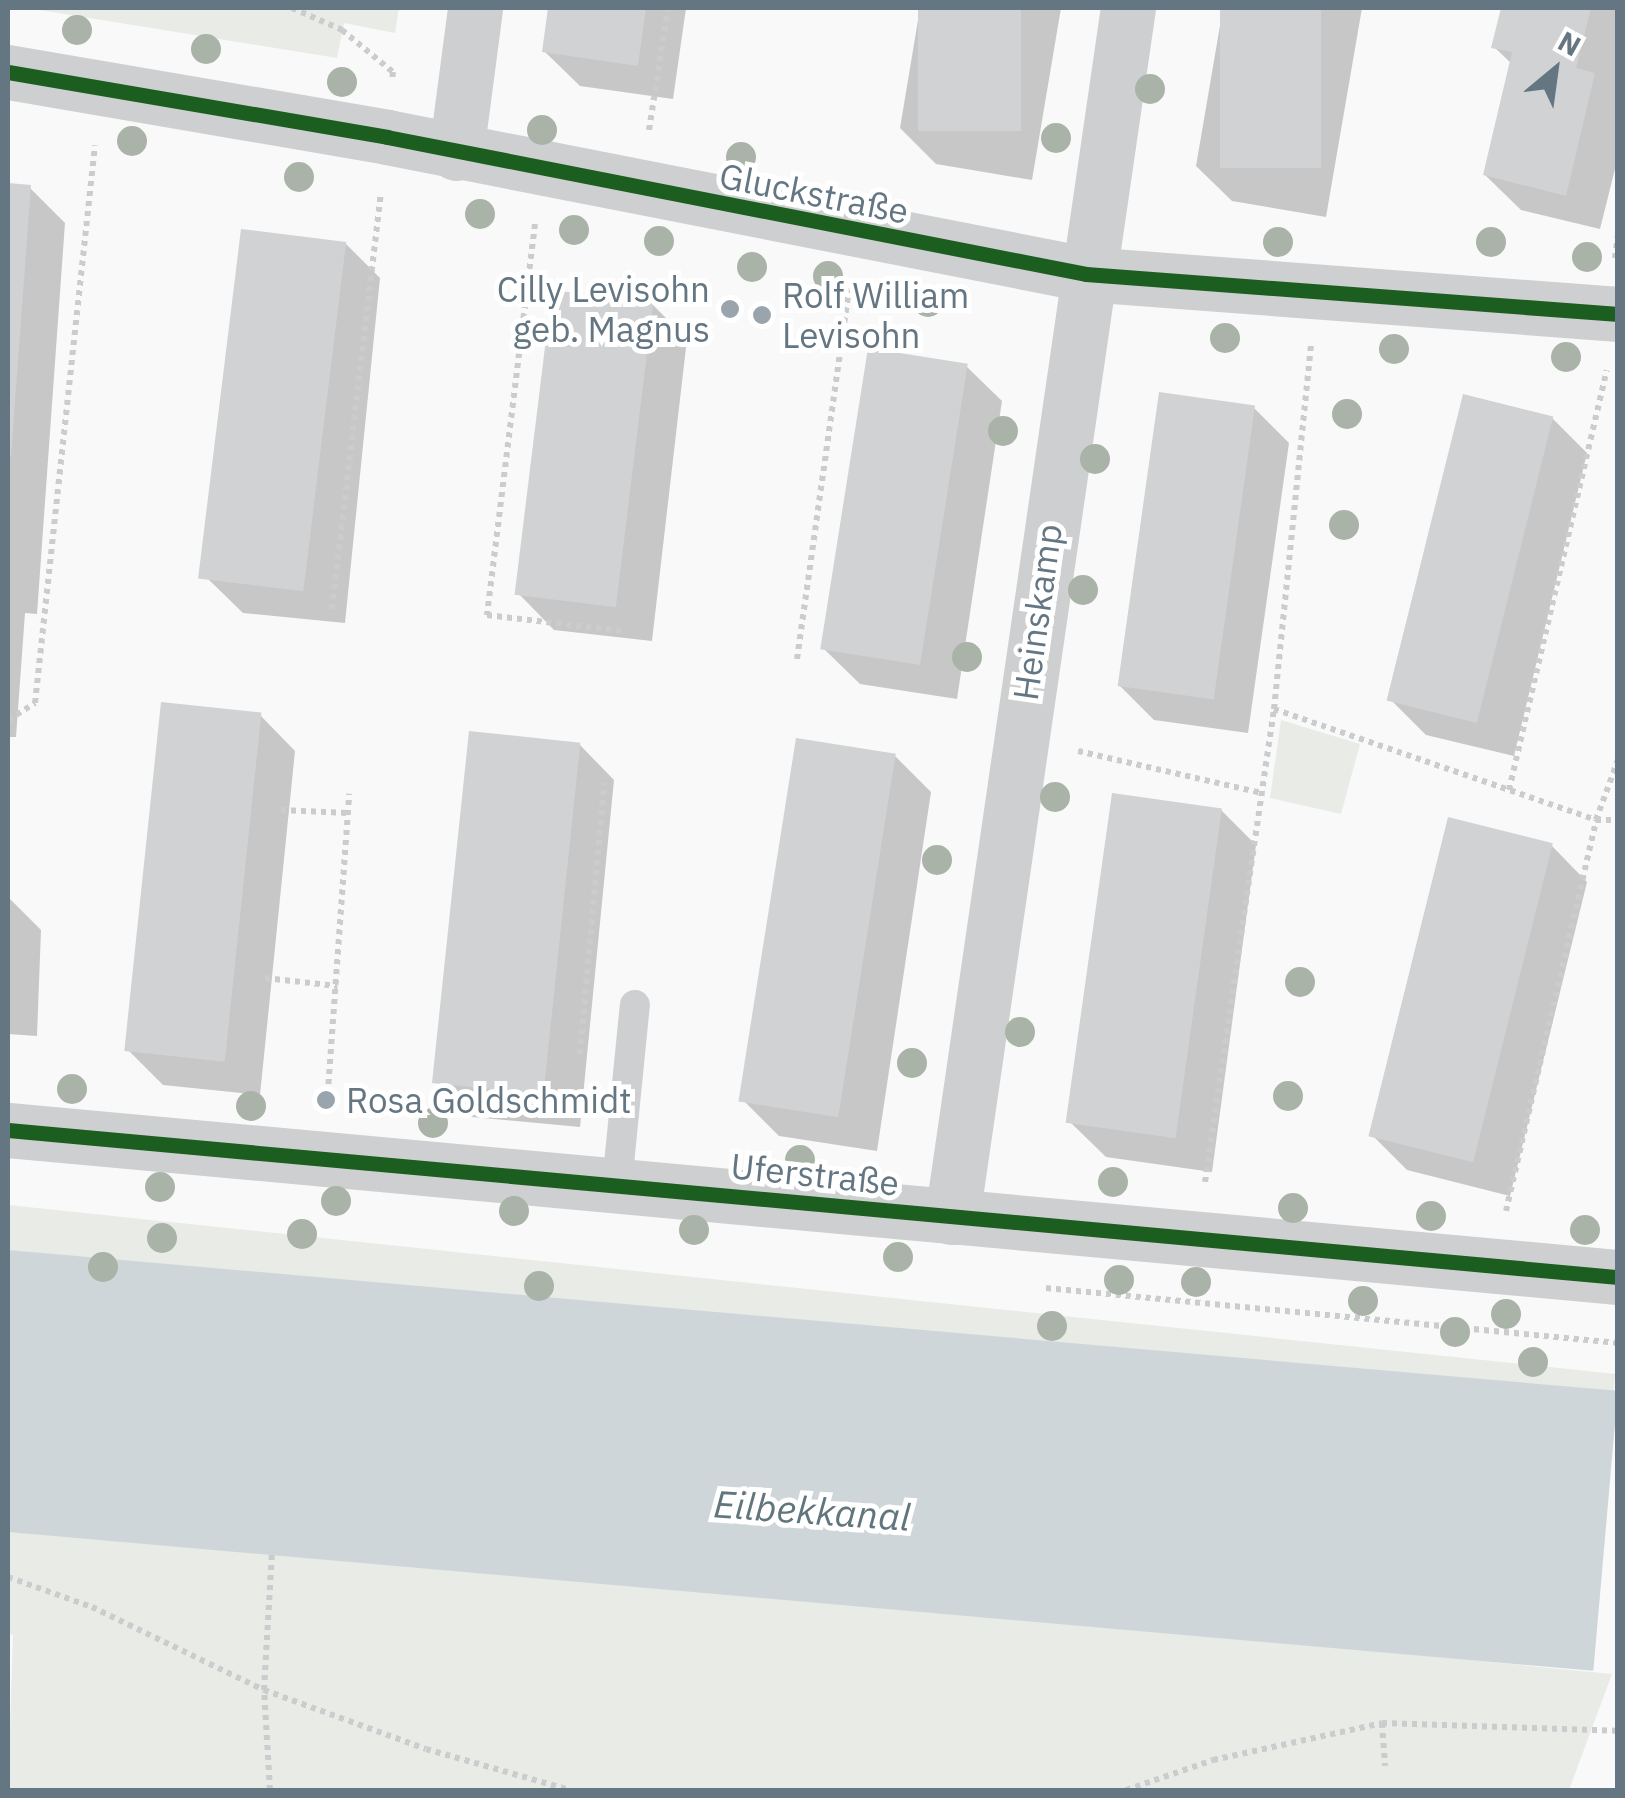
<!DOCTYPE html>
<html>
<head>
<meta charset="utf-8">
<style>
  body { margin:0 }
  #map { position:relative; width:1625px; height:1798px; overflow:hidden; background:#f9f9f9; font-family:"IBM Plex Sans",sans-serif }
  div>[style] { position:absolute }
  .green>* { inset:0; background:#e8ebe6; transform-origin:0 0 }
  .water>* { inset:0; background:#ced6d9; transform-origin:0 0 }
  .shadow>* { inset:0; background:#0003 }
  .building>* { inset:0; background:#d0d2d3; transform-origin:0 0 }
  .path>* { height:6px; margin-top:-3px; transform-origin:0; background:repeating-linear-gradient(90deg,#cbcccd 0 5px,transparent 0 10px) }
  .service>* { height:30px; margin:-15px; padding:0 15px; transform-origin:15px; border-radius:15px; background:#cecfd0 }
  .minor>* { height:55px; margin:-27.5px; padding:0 27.5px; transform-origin:27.5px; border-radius:27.5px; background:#cecfd0 }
  .cycleway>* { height:15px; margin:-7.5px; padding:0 7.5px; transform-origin:7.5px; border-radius:7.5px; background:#1b5e20 }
  .trees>* { width:30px; height:30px; margin:-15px; border-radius:50%; background:#a9b3a7 }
  .dots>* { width:28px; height:28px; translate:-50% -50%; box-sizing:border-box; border:5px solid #fff; border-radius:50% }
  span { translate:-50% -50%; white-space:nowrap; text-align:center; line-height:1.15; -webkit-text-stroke:10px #fff; paint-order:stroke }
  .street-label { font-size:35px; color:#657683 }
  .poi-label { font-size:35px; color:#657683 }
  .right { translate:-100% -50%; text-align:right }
  .left { translate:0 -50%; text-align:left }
  .water-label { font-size:38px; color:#60757c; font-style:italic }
  .frame { position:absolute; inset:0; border:10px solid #657683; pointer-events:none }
  .north { position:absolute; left:1505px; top:20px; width:100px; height:100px; -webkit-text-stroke:8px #fff; paint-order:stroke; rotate:29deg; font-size:28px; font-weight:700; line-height:40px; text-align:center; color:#657683 }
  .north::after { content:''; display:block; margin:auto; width:35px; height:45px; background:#657683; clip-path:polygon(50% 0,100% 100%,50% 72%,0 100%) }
</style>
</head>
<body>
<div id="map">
  <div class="green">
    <i style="clip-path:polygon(28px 8px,399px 8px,395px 33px,344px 23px,337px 58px)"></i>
    <i style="clip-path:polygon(1281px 720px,1360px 744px,1341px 814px,1270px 798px)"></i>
    <i style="left:8px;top:1205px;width:1616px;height:45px;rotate:6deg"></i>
    <i style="clip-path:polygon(8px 1528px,270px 1543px,1612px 1674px,1569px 1790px,8px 1790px,13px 1635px,8px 1633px)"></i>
  </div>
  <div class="water">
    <i style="left:8px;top:1250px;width:1616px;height:281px;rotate:5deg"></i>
  </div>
  <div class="shadow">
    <i style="clip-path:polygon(551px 8px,686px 8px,673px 99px,580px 86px,544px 51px)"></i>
    <i style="clip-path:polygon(920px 8px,1061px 8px,1032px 180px,936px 164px,900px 128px)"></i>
    <i style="clip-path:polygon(1223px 8px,1362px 8px,1326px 217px,1232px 201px,1196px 166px)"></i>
    <i style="clip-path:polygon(1503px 8px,1618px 8px,1618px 157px,1600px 229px,1521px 210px,1485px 175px,1512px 64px,1494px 47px)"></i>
    <i style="clip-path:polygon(8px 186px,30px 188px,65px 223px,37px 614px,25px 613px,16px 737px,8px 737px)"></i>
    <i style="clip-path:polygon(345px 243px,380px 278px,345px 623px,243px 613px,207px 578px)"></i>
    <i style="clip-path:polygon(652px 304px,687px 339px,652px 641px,554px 630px,519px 594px)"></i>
    <i style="clip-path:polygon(966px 366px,1002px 401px,957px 699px,860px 684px,824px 649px)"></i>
    <i style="clip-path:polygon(1254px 408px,1289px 443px,1248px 733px,1154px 720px,1119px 685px)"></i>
    <i style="clip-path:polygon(1552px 418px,1587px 453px,1514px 756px,1426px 735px,1391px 700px)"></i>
    <i style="clip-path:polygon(260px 715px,295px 751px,260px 1095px,163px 1085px,128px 1050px)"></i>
    <i style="clip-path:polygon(579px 744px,614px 780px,580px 1127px,472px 1117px,437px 1082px)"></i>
    <i style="clip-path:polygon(895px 756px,931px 792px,877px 1151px,779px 1136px,744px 1101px)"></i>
    <i style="clip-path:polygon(1221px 810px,1256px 845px,1212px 1172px,1106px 1157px,1070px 1122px)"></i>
    <i style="clip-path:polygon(1552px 846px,1587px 882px,1510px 1196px,1407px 1170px,1372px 1135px)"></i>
    <i style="clip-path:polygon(8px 897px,41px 930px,37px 1036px,8px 1034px)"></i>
  </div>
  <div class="building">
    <i style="clip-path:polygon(548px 8px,646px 8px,638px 66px,542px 52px)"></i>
    <i style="left:918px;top:8px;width:103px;height:123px"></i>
    <i style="left:1220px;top:8px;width:101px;height:160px"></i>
    <i style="clip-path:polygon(1501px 8px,1591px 8px,1576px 68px,1595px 73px,1566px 196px,1483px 175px,1512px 52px,1491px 48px)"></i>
    <i style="clip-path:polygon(8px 183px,31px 185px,11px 456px,8px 456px)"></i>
    <i style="left:241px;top:229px;width:106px;height:352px;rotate:7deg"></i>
    <i style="left:552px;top:290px;width:102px;height:307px;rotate:7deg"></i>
    <i style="left:868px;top:348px;width:101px;height:305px;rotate:9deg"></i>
    <i style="left:1159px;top:392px;width:97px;height:297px;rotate:8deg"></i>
    <i style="left:1463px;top:394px;width:93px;height:316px;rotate:14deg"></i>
    <i style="left:161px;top:702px;width:101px;height:351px;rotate:6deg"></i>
    <i style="left:469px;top:731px;width:112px;height:354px;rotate:6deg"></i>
    <i style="left:796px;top:738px;width:101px;height:368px;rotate:9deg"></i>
    <i style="left:1112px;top:793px;width:111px;height:333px;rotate:8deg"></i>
    <i style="left:1448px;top:817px;width:108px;height:329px;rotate:14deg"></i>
  </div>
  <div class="path">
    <i style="left:292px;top:8px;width:55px;rotate:23.7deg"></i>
    <i style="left:342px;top:30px;width:66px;rotate:39.5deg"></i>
    <i style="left:393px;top:72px;width:9px;rotate:96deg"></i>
    <i style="left:649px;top:130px;width:123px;rotate:-81.1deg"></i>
    <i style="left:535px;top:224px;width:394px;rotate:97deg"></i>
    <i style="left:487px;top:615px;width:136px;rotate:6.8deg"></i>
    <i style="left:1615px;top:258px;width:24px;rotate:-83deg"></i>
    <i style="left:332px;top:609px;width:419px;rotate:-83.3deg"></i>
    <i style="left:797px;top:659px;width:379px;rotate:-82deg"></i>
    <i style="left:1274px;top:709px;width:341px;rotate:19deg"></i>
    <i style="left:1596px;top:820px;width:22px"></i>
    <i style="left:8px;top:720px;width:32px;rotate:-32deg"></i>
    <i style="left:35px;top:703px;width:561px;rotate:-83.86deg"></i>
    <i style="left:1078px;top:751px;width:189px;rotate:12.9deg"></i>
    <i style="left:1509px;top:790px;width:431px;rotate:-76.9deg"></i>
    <i style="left:281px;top:810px;width:67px;rotate:2.6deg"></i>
    <i style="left:265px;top:978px;width:73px;rotate:6.3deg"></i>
    <i style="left:580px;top:1054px;width:272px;rotate:-84.9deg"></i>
    <i style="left:327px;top:1104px;width:311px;rotate:-85.9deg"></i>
    <i style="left:1205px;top:1182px;width:478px;rotate:-81.7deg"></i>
    <i style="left:1274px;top:709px;width:365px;rotate:-84.2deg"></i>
    <i style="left:1506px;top:1211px;width:401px;rotate:-77deg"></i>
    <i style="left:1596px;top:820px;width:64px;rotate:-69.9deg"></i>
    <i style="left:1046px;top:1288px;width:575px;rotate:5.49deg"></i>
    <i style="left:8px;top:1577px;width:89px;rotate:19.7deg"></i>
    <i style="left:92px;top:1607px;width:191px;rotate:25.8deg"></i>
    <i style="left:264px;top:1690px;width:172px;rotate:20deg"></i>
    <i style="left:426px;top:1749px;width:150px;rotate:15.9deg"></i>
    <i style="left:1382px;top:1723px;width:43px;rotate:86deg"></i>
    <i style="left:270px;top:1790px;width:100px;rotate:-93.4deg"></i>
    <i style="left:264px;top:1690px;width:138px;rotate:-86.7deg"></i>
    <i style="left:1126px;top:1790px;width:92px;rotate:-19deg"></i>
    <i style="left:1213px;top:1760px;width:173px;rotate:-12.3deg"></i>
    <i style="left:1382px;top:1723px;width:236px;rotate:1.9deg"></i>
  </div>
  <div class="service">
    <i style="left:617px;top:1184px;width:180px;rotate:-84.3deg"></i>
  </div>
  <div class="minor">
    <i style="left:8px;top:72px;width:385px;rotate:9.7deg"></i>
    <i style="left:387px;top:137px;width:712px;rotate:11.09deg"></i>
    <i style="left:1086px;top:274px;width:534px;rotate:4.3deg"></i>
    <i style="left:456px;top:153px;width:146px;rotate:-82.5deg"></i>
    <i style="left:8px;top:1130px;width:1617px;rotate:5.22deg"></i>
    <i style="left:952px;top:1217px;width:1222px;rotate:-81.72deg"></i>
  </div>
  <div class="cycleway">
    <i style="left:8px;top:72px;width:385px;rotate:9.7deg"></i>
    <i style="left:387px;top:137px;width:712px;rotate:11.09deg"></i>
    <i style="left:1086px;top:274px;width:534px;rotate:4.3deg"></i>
    <i style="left:8px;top:1130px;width:1617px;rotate:5.22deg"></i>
  </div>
  <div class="trees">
    <i style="left:77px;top:30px"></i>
    <i style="left:206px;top:49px"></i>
    <i style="left:342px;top:82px"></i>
    <i style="left:1150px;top:89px"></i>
    <i style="left:542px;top:130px"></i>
    <i style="left:1056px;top:138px"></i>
    <i style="left:132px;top:141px"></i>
    <i style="left:741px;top:157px"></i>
    <i style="left:299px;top:177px"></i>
    <i style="left:480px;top:214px"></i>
    <i style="left:574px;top:230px"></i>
    <i style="left:659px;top:241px"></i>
    <i style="left:1278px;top:242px"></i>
    <i style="left:1491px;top:242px"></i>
    <i style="left:1587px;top:257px"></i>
    <i style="left:752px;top:267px"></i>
    <i style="left:828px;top:276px"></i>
    <i style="left:928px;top:302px"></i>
    <i style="left:1225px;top:338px"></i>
    <i style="left:1394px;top:349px"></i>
    <i style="left:1566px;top:357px"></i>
    <i style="left:1347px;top:414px"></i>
    <i style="left:1003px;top:431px"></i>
    <i style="left:1095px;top:459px"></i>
    <i style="left:1344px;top:525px"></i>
    <i style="left:1083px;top:590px"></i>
    <i style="left:967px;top:657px"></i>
    <i style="left:1055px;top:797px"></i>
    <i style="left:937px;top:860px"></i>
    <i style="left:1300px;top:982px"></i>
    <i style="left:1020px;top:1032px"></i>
    <i style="left:912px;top:1063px"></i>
    <i style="left:72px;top:1089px"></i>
    <i style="left:1288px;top:1096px"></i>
    <i style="left:251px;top:1106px"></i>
    <i style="left:433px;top:1123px"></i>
    <i style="left:800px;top:1160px"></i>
    <i style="left:1113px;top:1182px"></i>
    <i style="left:160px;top:1187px"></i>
    <i style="left:336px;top:1201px"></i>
    <i style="left:1293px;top:1208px"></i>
    <i style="left:514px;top:1211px"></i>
    <i style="left:1431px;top:1216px"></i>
    <i style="left:694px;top:1230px"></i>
    <i style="left:1585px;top:1230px"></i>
    <i style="left:302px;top:1234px"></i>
    <i style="left:162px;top:1238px"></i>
    <i style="left:898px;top:1257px"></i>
    <i style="left:103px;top:1267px"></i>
    <i style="left:1119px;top:1280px"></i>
    <i style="left:1196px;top:1282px"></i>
    <i style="left:539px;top:1286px"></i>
    <i style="left:1363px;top:1301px"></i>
    <i style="left:1506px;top:1314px"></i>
    <i style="left:1052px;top:1326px"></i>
    <i style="left:1455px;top:1332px"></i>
    <i style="left:1533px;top:1362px"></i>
  </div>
  <div class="dots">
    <i style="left:730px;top:309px;background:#99a4ac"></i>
    <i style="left:762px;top:315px;background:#99a4ac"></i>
    <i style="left:326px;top:1100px;background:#99a4ac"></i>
  </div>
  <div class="street-label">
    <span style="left:814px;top:193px;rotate:11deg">Gluckstraße</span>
    <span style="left:1037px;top:612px;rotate:-82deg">Heinskamp</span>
    <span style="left:815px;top:1174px;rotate:6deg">Uferstraße</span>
  </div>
  <div class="poi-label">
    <span class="right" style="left:710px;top:309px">Cilly Levisohn<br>geb. Magnus</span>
    <span class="left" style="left:782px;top:315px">Rolf William<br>Levisohn</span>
    <span class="left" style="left:346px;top:1100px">Rosa Goldschmidt</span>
  </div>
  <div class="water-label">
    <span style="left:812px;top:1510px;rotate:4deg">Eilbekkanal</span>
  </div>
  <div class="frame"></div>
  <div class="north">N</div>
</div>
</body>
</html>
